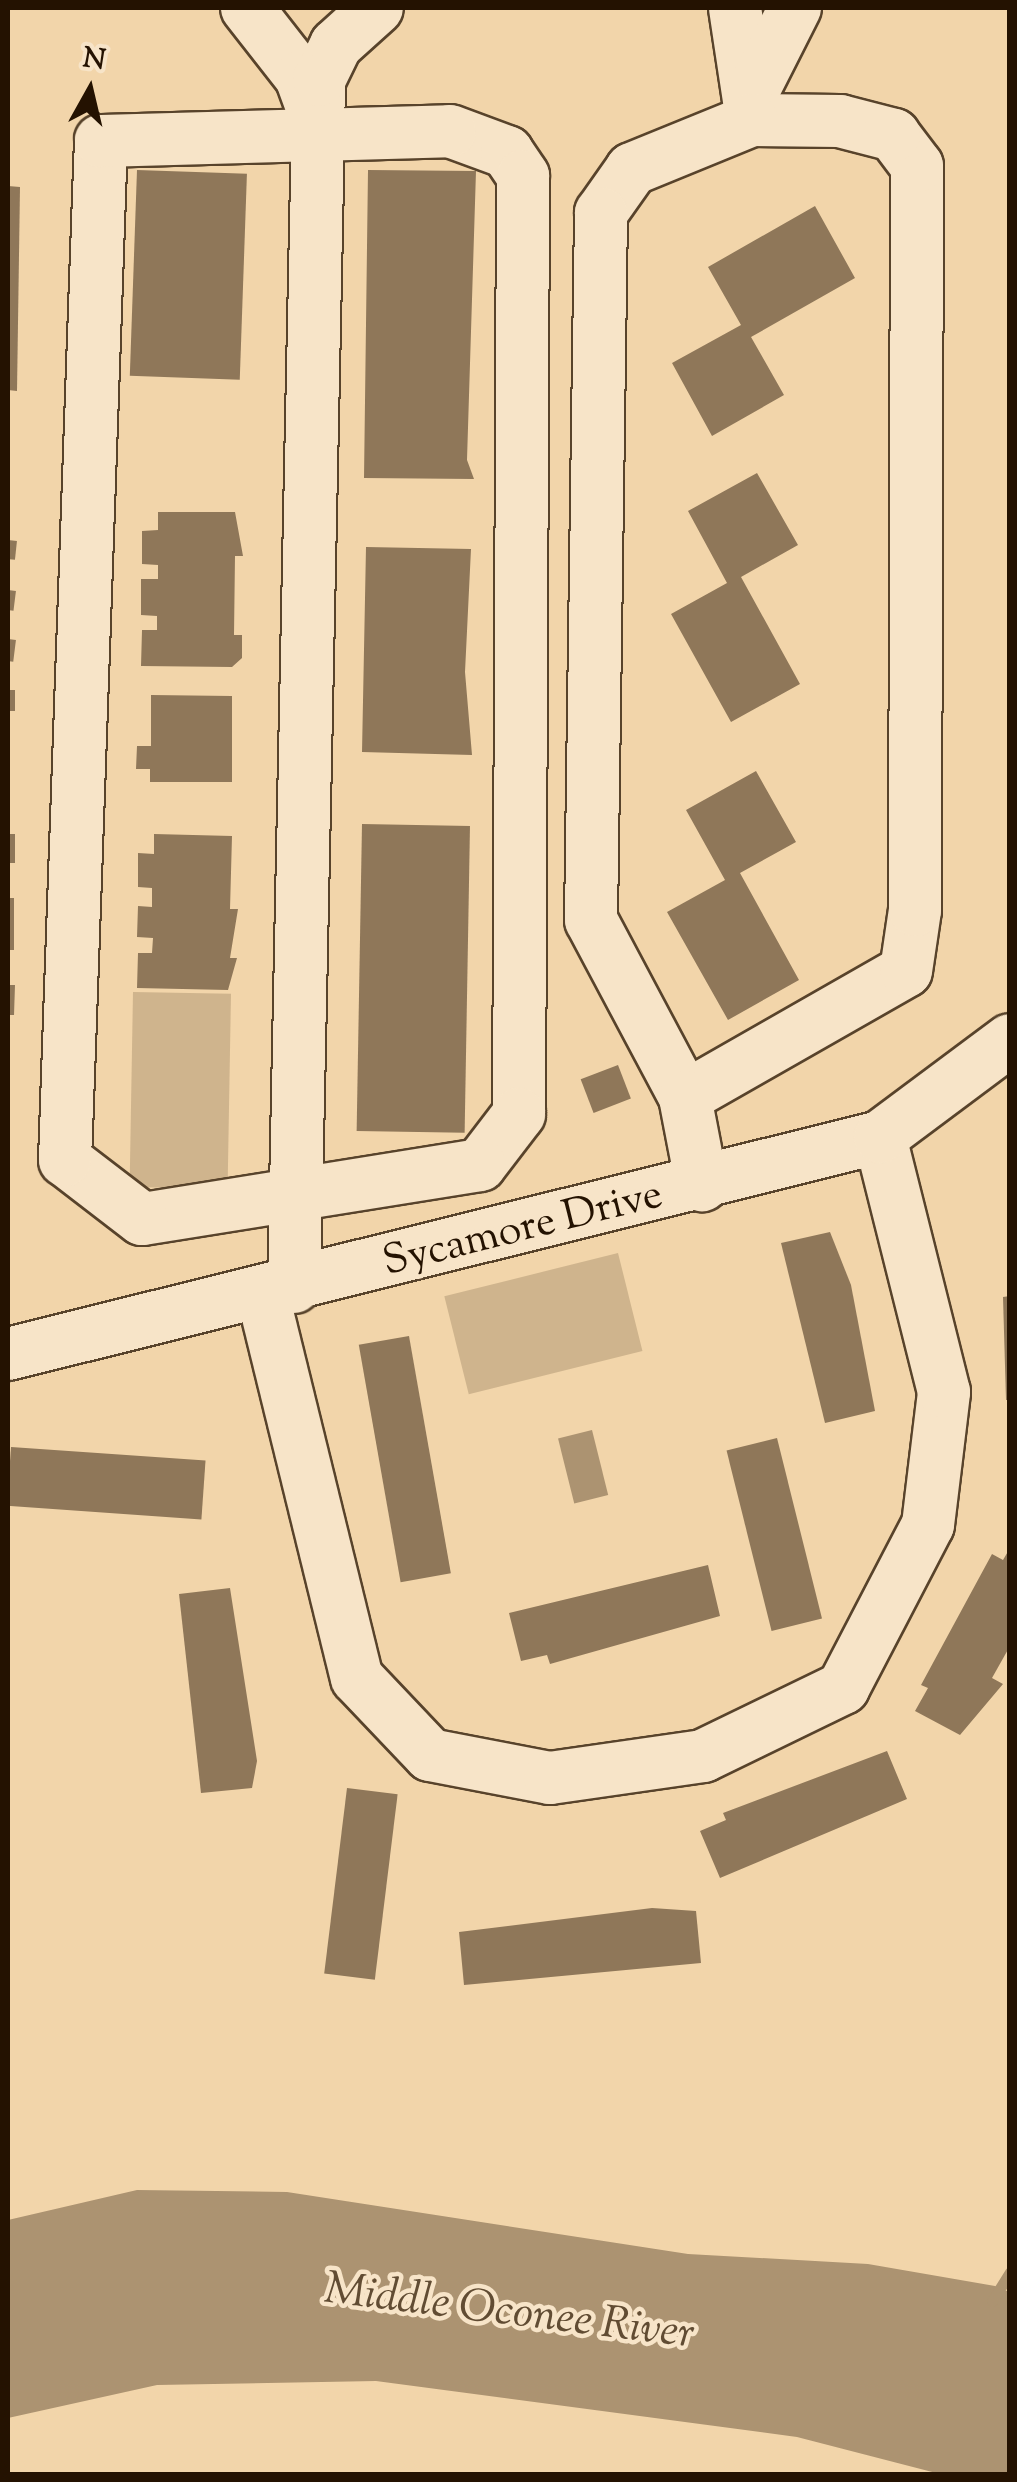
<!DOCTYPE html>
<html>
<head>
<meta charset="utf-8">
<style>
  body { margin:0 }
  #map { position:relative; width:1017px; height:2482px; overflow:hidden; background:#f2d5aa; font-family:"Sorts Mill Goudy",serif }
  div>[style] { position:absolute }
  .green>* { inset:0; background:#cfb48d; transform-origin:0 0 }
  .water>* { inset:0; background:#ac9371; transform-origin:0 0 }
  .stream>* { height:11px; margin:-5.5px; padding:0 5.5px; transform-origin:5.5px; border-radius:5.5px; background:#ac9371 }
  .building>* { inset:0; background:#8f7759; transform-origin:0 0 }
  .roads { filter:drop-shadow(2px 0 #58432b) drop-shadow(-2px 0 #58432b) drop-shadow(0 2px #58432b) drop-shadow(0 -2px #58432b) }
  .minor>* { height:52px; margin:-26px; padding:0 26px; transform-origin:26px; border-radius:26px; background:#f7e4c8 }
  span { translate:-50% -50%; white-space:nowrap; text-align:center; line-height:1.15; -webkit-text-stroke:9px #f7e4c8; paint-order:stroke }
  .street-label { font-size:42px; color:#241201 }
  .water-label { font-size:45px; color:#614c33; font-style:italic }
  .frame { position:absolute; inset:0; border:10px solid #241201; pointer-events:none }
  .north { position:absolute; left:40px; top:40px; width:100px; height:100px; -webkit-text-stroke:8px #f7e4c8; paint-order:stroke; rotate:8deg; font-size:28px; font-weight:700; line-height:40px; text-align:center; color:#241201 }
  .north::after { content:''; display:block; margin:auto; width:35px; height:45px; background:#241201; clip-path:polygon(50% 0,100% 100%,50% 72%,0 100%) }
</style>
</head>
<body>
<div id="map">
  <div class="green">
    <i style="left:133px;top:992px;width:98px;height:195px;rotate:1deg"></i>
    <i style="left:618px;top:1253px;width:101px;height:179px;rotate:76deg"></i>
  </div>
  <div class="water">
    <i style="left:592px;top:1430px;width:67px;height:35px;rotate:76deg"></i>
    <i style="clip-path:polygon(137px 2190px,287px 2192px,688px 2254px,868px 2264px,995px 2286px,1009px 2292px,1009px 2474px,940px 2474px,797px 2437px,376px 2381px,157px 2385px,8px 2418px,8px 2220px)"></i>
  </div>
  <div class="stream">
    <i style="left:992px;top:2301px;width:34px;rotate:-58deg"></i>
  </div>
  <div class="building">
    <i style="left:137px;top:170px;width:110px;height:206px;rotate:2deg"></i>
    <i style="clip-path:polygon(368px 170px,476px 171px,467px 460px,474px 479px,364px 478px)"></i>
    <i style="clip-path:polygon(8px 186px,20px 187px,17px 391px,8px 390px)"></i>
    <i style="clip-path:polygon(815px 206px,855px 278px,751px 337px,784px 395px,712px 436px,672px 363px,741px 325px,708px 267px)"></i>
    <i style="clip-path:polygon(757px 473px,798px 545px,741px 577px,800px 684px,731px 722px,671px 614px,727px 583px,688px 511px)"></i>
    <i style="clip-path:polygon(158px 512px,235px 512px,243px 556px,235px 556px,234px 635px,242px 635px,242px 658px,232px 667px,141px 666px,142px 630px,157px 630px,157px 616px,141px 615px,141px 579px,158px 579px,158px 565px,142px 564px,142px 531px,158px 530px)"></i>
    <i style="left:8px;top:540px;width:9px;height:19px;rotate:6deg"></i>
    <i style="clip-path:polygon(366px 547px,471px 549px,465px 672px,472px 755px,362px 752px)"></i>
    <i style="left:8px;top:590px;width:8px;height:20px;rotate:7deg"></i>
    <i style="left:8px;top:639px;width:8px;height:22px;rotate:7deg"></i>
    <i style="left:8px;top:690px;width:7px;height:21px"></i>
    <i style="clip-path:polygon(151px 695px,232px 696px,232px 782px,150px 782px,150px 769px,136px 769px,137px 746px,151px 746px)"></i>
    <i style="clip-path:polygon(756px 771px,796px 842px,740px 873px,799px 980px,728px 1020px,667px 912px,725px 880px,686px 810px)"></i>
    <i style="left:362px;top:824px;width:108px;height:307px;rotate:1deg"></i>
    <i style="left:8px;top:834px;width:7px;height:29px"></i>
    <i style="clip-path:polygon(154px 834px,232px 836px,230px 909px,238px 909px,230px 958px,237px 958px,228px 990px,137px 988px,138px 953px,152px 953px,153px 938px,137px 937px,138px 906px,152px 907px,152px 888px,138px 887px,138px 853px,154px 854px)"></i>
    <i style="left:8px;top:898px;width:6px;height:52px"></i>
    <i style="clip-path:polygon(8px 985px,15px 985px,14px 1015px,8px 1015px)"></i>
    <i style="left:618px;top:1065px;width:36px;height:40px;rotate:69deg"></i>
    <i style="clip-path:polygon(830px 1232px,851px 1285px,875px 1411px,825px 1423px,781px 1243px)"></i>
    <i style="clip-path:polygon(1010px 1296px,1010px 1400px,1006px 1400px,1003px 1297px)"></i>
    <i style="left:409px;top:1336px;width:241px;height:51px;rotate:80deg"></i>
    <i style="left:777px;top:1438px;width:186px;height:52px;rotate:76deg"></i>
    <i style="left:11px;top:1447px;width:195px;height:59px;rotate:4deg"></i>
    <i style="clip-path:polygon(1010px 1548px,1010px 1646px,992px 1678px,1003px 1684px,960px 1735px,915px 1711px,928px 1688px,921px 1685px,992px 1554px,1003px 1560px)"></i>
    <i style="clip-path:polygon(708px 1565px,720px 1616px,550px 1664px,547px 1655px,521px 1661px,509px 1613px)"></i>
    <i style="clip-path:polygon(230px 1588px,257px 1761px,252px 1788px,201px 1793px,179px 1594px)"></i>
    <i style="clip-path:polygon(887px 1751px,907px 1799px,720px 1878px,700px 1831px,726px 1820px,723px 1813px)"></i>
    <i style="left:347px;top:1788px;width:51px;height:187px;rotate:7deg"></i>
    <i style="clip-path:polygon(652px 1908px,696px 1911px,701px 1963px,464px 1985px,459px 1932px)"></i>
  </div>
  <div class="roads">
    <div class="minor">
      <i style="left:247px;top:8px;width:88px;rotate:52deg"></i>
      <i style="left:301px;top:77px;width:50px;rotate:70.1deg"></i>
      <i style="left:735px;top:8px;width:113px;rotate:81.4deg"></i>
      <i style="left:754px;top:89px;width:91px;rotate:-63.2deg"></i>
      <i style="left:450px;top:131px;width:61px;rotate:20.2deg"></i>
      <i style="left:507px;top:152px;width:29px;rotate:56deg"></i>
      <i style="left:523px;top:176px;width:938px;rotate:90.24deg"></i>
      <i style="left:519px;top:1114px;width:64px;rotate:127.4deg"></i>
      <i style="left:480px;top:1165px;width:342px;rotate:170.9deg"></i>
      <i style="left:142px;top:1219px;width:97px;rotate:-142.5deg"></i>
      <i style="left:65px;top:1160px;width:1020px;rotate:-87.98deg"></i>
      <i style="left:101px;top:141px;width:349px;rotate:-1.6deg"></i>
      <i style="left:685px;top:1097px;width:254px;rotate:-29.7deg"></i>
      <i style="left:906px;top:971px;width:62px;rotate:-81.6deg"></i>
      <i style="left:915px;top:910px;width:744px;rotate:-89.85deg"></i>
      <i style="left:917px;top:166px;width:39px;rotate:-127deg"></i>
      <i style="left:894px;top:135px;width:56px;rotate:-165.5deg"></i>
      <i style="left:840px;top:121px;width:88px;rotate:-179.3deg"></i>
      <i style="left:752px;top:120px;width:130px;rotate:157.8deg"></i>
      <i style="left:632px;top:169px;width:54px;rotate:125.2deg"></i>
      <i style="left:601px;top:213px;width:707px;rotate:90.81deg"></i>
      <i style="left:591px;top:920px;width:200px;rotate:62deg"></i>
      <i style="left:685px;top:1097px;width:90px;rotate:79.1deg"></i>
      <i style="left:294px;top:1287px;width:1207px;rotate:-88.81deg"></i>
      <i style="left:319px;top:80px;width:39px;rotate:-64deg"></i>
      <i style="left:336px;top:45px;width:55px;rotate:-42.1deg"></i>
      <i style="left:263px;top:1296px;width:393px;rotate:76.2deg"></i>
      <i style="left:357px;top:1678px;width:106px;rotate:46.5deg"></i>
      <i style="left:430px;top:1755px;width:122px;rotate:10.9deg"></i>
      <i style="left:550px;top:1778px;width:155px;rotate:-8.2deg"></i>
      <i style="left:703px;top:1756px;width:156px;rotate:-25.9deg"></i>
      <i style="left:843px;top:1688px;width:184px;rotate:-62.5deg"></i>
      <i style="left:928px;top:1525px;width:134px;rotate:-83.1deg"></i>
      <i style="left:944px;top:1392px;width:263px;rotate:-104.1deg"></i>
      <i style="left:8px;top:1354px;width:899px;rotate:-13.97deg"></i>
      <i style="left:880px;top:1137px;width:162px;rotate:-36.7deg"></i>
    </div>
  </div>
  <div class="street-label">
    <span style="left:523px;top:1230px;rotate:-14deg">Sycamore Drive</span>
  </div>
  <div class="water-label">
    <span style="left:509px;top:2314px;rotate:7deg">Middle Oconee River</span>
  </div>
  <div class="frame"></div>
  <div class="north">N</div>
</div>
</body>
</html>
